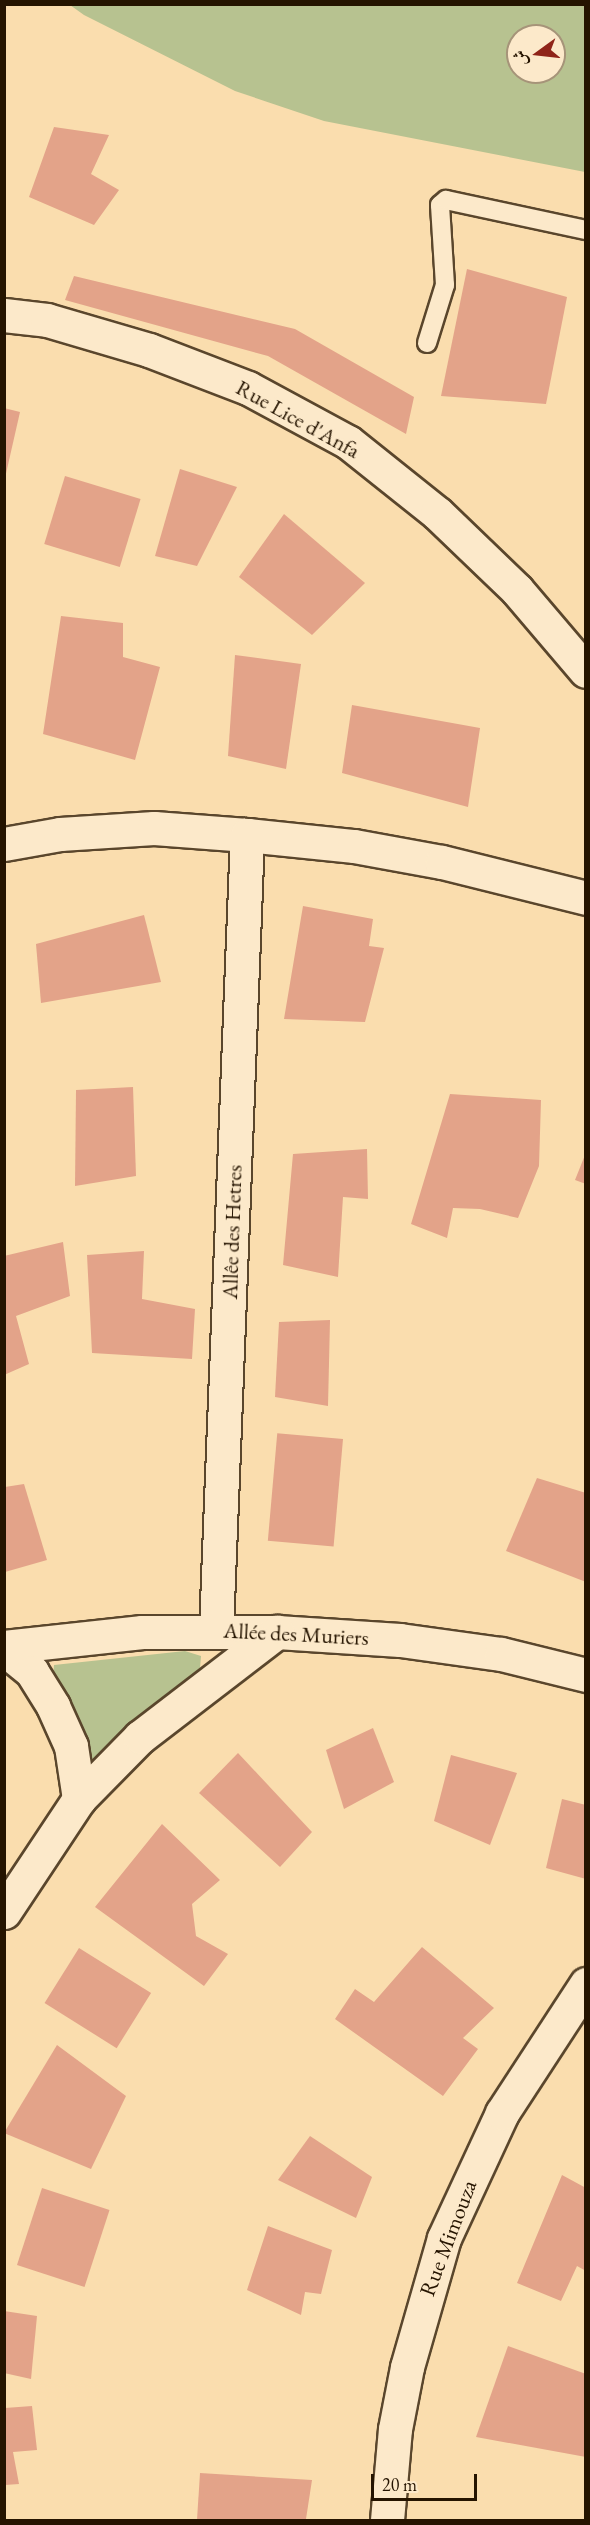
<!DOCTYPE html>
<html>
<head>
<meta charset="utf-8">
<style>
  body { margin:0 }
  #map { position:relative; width:590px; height:2525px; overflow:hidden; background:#faddae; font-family:"EB Garamond",Amiri,serif }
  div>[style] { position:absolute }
  .green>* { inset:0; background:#b7c290 }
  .building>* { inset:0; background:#e3a389; transform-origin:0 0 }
  .roads { filter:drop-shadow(2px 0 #5a462c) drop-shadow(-2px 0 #5a462c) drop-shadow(0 2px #5a462c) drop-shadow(0 -2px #5a462c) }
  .lane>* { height:18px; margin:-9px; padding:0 9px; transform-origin:9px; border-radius:9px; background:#fce9ca }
  .street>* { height:33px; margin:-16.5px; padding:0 16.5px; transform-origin:16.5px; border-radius:16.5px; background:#fce9ca }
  span { translate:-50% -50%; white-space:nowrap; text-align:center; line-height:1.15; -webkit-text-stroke:4.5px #fce9ca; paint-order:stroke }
  .street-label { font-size:22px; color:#251400 }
  .frame { position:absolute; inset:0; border:6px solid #251400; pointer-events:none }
  .north { position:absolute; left:506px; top:24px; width:60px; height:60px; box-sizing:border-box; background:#fce9ca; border:2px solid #a69479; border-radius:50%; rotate:255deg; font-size:16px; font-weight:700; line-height:24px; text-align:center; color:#251400 }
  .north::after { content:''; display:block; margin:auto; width:21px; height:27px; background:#8f2418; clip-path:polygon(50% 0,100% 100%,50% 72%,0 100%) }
  .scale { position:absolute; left:371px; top:2474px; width:106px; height:27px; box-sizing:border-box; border:3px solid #251400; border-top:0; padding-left:8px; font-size:18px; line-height:21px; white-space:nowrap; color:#251400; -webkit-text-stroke:4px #fce9ca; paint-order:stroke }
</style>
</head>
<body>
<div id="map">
  <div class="green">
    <i style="clip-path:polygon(evenodd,70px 5px,585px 5px,585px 172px,324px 121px,235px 91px,84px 15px,70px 5px,518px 36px,554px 36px,554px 72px,518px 72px,518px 36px)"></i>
    <i style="clip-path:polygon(185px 1651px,201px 1656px,200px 1668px,104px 1755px,91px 1761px,53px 1679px,54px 1665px)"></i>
  </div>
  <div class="building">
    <i style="clip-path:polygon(54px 127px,109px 135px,91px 174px,119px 190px,94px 225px,29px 197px)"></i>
    <i style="clip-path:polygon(467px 269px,567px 297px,546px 404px,441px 396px)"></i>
    <i style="clip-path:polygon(74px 276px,295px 329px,414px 397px,406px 434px,268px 356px,65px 300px)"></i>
    <i style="clip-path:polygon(4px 408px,20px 412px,5px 478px,4px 478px)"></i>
    <i style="clip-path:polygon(180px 469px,237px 487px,197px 566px,155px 556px)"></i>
    <i style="left:65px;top:476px;width:79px;height:71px;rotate:17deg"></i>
    <i style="clip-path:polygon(284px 514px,365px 583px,312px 635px,239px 577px)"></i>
    <i style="clip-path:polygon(61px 616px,123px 623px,123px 657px,160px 667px,135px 760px,43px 734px)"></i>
    <i style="clip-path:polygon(235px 655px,301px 664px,286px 769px,228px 756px)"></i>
    <i style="clip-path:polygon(352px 705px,480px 728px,468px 807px,342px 773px)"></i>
    <i style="clip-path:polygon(303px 906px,373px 919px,369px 946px,384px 948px,365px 1022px,284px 1019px)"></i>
    <i style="clip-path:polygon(144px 915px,161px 982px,41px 1003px,36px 944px)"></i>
    <i style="clip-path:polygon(133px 1087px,136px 1176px,75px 1186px,76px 1090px)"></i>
    <i style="clip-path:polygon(450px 1094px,541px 1100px,539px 1166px,518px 1218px,480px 1209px,453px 1208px,447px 1238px,411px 1224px)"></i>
    <i style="clip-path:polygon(367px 1149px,368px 1199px,343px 1197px,338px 1277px,283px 1265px,293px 1154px)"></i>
    <i style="clip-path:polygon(585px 1155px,586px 1155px,586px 1184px,575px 1180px)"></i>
    <i style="clip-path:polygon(63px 1242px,70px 1296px,16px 1316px,29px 1364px,4px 1375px,4px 1256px)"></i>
    <i style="clip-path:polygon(144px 1251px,142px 1299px,195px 1309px,192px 1359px,92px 1353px,87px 1255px)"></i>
    <i style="clip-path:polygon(330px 1320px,328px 1406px,275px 1397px,279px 1322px)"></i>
    <i style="left:343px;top:1439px;width:108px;height:66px;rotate:95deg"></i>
    <i style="clip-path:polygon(537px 1478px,586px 1493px,586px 1582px,506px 1551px)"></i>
    <i style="clip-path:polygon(24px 1484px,47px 1560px,5px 1572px,5px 1487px)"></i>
    <i style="clip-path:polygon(373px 1728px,394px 1782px,344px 1809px,326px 1750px)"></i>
    <i style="clip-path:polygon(238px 1753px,312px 1832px,280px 1867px,199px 1793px)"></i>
    <i style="clip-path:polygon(451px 1755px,517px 1773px,490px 1845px,434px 1821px)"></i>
    <i style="clip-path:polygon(562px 1799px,586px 1805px,586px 1879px,546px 1868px)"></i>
    <i style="clip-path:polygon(162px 1824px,220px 1880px,192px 1904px,196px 1936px,228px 1954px,204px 1986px,95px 1907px)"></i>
    <i style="clip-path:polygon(422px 1947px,494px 2008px,463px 2038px,478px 2049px,443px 2096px,335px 2019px,355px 1989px,374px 2002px)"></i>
    <i style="left:79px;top:1948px;width:85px;height:65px;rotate:32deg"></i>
    <i style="clip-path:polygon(57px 2045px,126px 2096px,91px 2169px,4px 2133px)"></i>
    <i style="clip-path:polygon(310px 2136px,372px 2177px,356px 2218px,278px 2180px)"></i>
    <i style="clip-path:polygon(562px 2175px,586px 2188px,586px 2271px,577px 2266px,561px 2301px,517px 2283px)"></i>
    <i style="left:42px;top:2188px;width:71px;height:81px;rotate:18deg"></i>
    <i style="clip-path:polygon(268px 2226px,332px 2250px,321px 2294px,305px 2292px,301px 2315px,247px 2290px)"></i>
    <i style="clip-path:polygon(4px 2311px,37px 2316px,31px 2379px,4px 2373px)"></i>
    <i style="clip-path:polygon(508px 2346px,586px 2374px,586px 2457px,476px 2437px)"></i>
    <i style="clip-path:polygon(32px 2406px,37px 2450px,13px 2452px,19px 2484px,5px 2485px,5px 2408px)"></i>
    <i style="clip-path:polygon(200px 2473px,312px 2480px,306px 2519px,197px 2520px)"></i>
  </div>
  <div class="roads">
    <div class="lane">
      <i style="left:427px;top:343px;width:61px;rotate:-72.8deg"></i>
      <i style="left:445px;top:285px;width:80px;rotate:-93.6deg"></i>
      <i style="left:440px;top:205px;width:8px;rotate:-40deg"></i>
      <i style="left:446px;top:200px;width:143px;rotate:12.1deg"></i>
    </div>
    <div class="street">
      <i style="left:4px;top:315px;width:43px;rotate:6.6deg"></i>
      <i style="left:47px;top:320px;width:106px;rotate:16.4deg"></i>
      <i style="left:149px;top:350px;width:106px;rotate:21deg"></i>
      <i style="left:248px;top:388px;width:114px;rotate:28.4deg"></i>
      <i style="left:348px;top:442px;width:114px;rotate:38.6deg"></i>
      <i style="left:437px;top:513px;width:111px;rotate:43.9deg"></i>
      <i style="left:517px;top:590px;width:106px;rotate:49.6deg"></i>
      <i style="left:4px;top:844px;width:57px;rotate:-10.1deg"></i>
      <i style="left:60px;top:834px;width:94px;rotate:-3.7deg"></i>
      <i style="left:154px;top:828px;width:93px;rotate:4.3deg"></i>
      <i style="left:247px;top:835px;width:108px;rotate:5.9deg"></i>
      <i style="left:354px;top:846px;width:89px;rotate:10.3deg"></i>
      <i style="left:442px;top:862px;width:148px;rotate:14deg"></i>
      <i style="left:216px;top:1629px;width:795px;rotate:-87.76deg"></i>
      <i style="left:4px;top:1647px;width:139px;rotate:-6.2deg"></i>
      <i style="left:142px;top:1632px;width:135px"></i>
      <i style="left:277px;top:1632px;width:123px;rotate:3.7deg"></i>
      <i style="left:400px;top:1640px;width:102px;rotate:7.9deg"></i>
      <i style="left:501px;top:1654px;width:88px;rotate:13.9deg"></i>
      <i style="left:4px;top:1649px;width:36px;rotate:39deg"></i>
      <i style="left:32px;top:1672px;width:40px;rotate:58deg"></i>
      <i style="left:53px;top:1706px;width:44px;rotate:65.8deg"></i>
      <i style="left:71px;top:1746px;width:54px;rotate:81.4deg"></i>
      <i style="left:4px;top:1912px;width:136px;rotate:-56.4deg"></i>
      <i style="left:79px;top:1799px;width:87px;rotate:-45.5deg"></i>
      <i style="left:140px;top:1737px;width:173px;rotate:-37.5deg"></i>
      <i style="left:387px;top:2520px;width:91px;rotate:-85deg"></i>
      <i style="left:395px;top:2429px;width:63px;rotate:-79deg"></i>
      <i style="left:407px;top:2367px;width:134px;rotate:-74deg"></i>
      <i style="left:444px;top:2238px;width:138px;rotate:-65.1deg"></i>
      <i style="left:502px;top:2113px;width:154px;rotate:-56.9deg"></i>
    </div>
  </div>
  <div class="street-label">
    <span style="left:298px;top:419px;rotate:29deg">Rue Lice d'Anfa</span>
    <span style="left:232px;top:1232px;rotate:-88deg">Allêe des Hetres</span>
    <span style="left:296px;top:1634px;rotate:3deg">Allée des Muriers</span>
    <span style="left:448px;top:2238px;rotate:-69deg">Rue Mimouza</span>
  </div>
  <div class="frame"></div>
  <div class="north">ش</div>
  <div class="scale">20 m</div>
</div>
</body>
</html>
